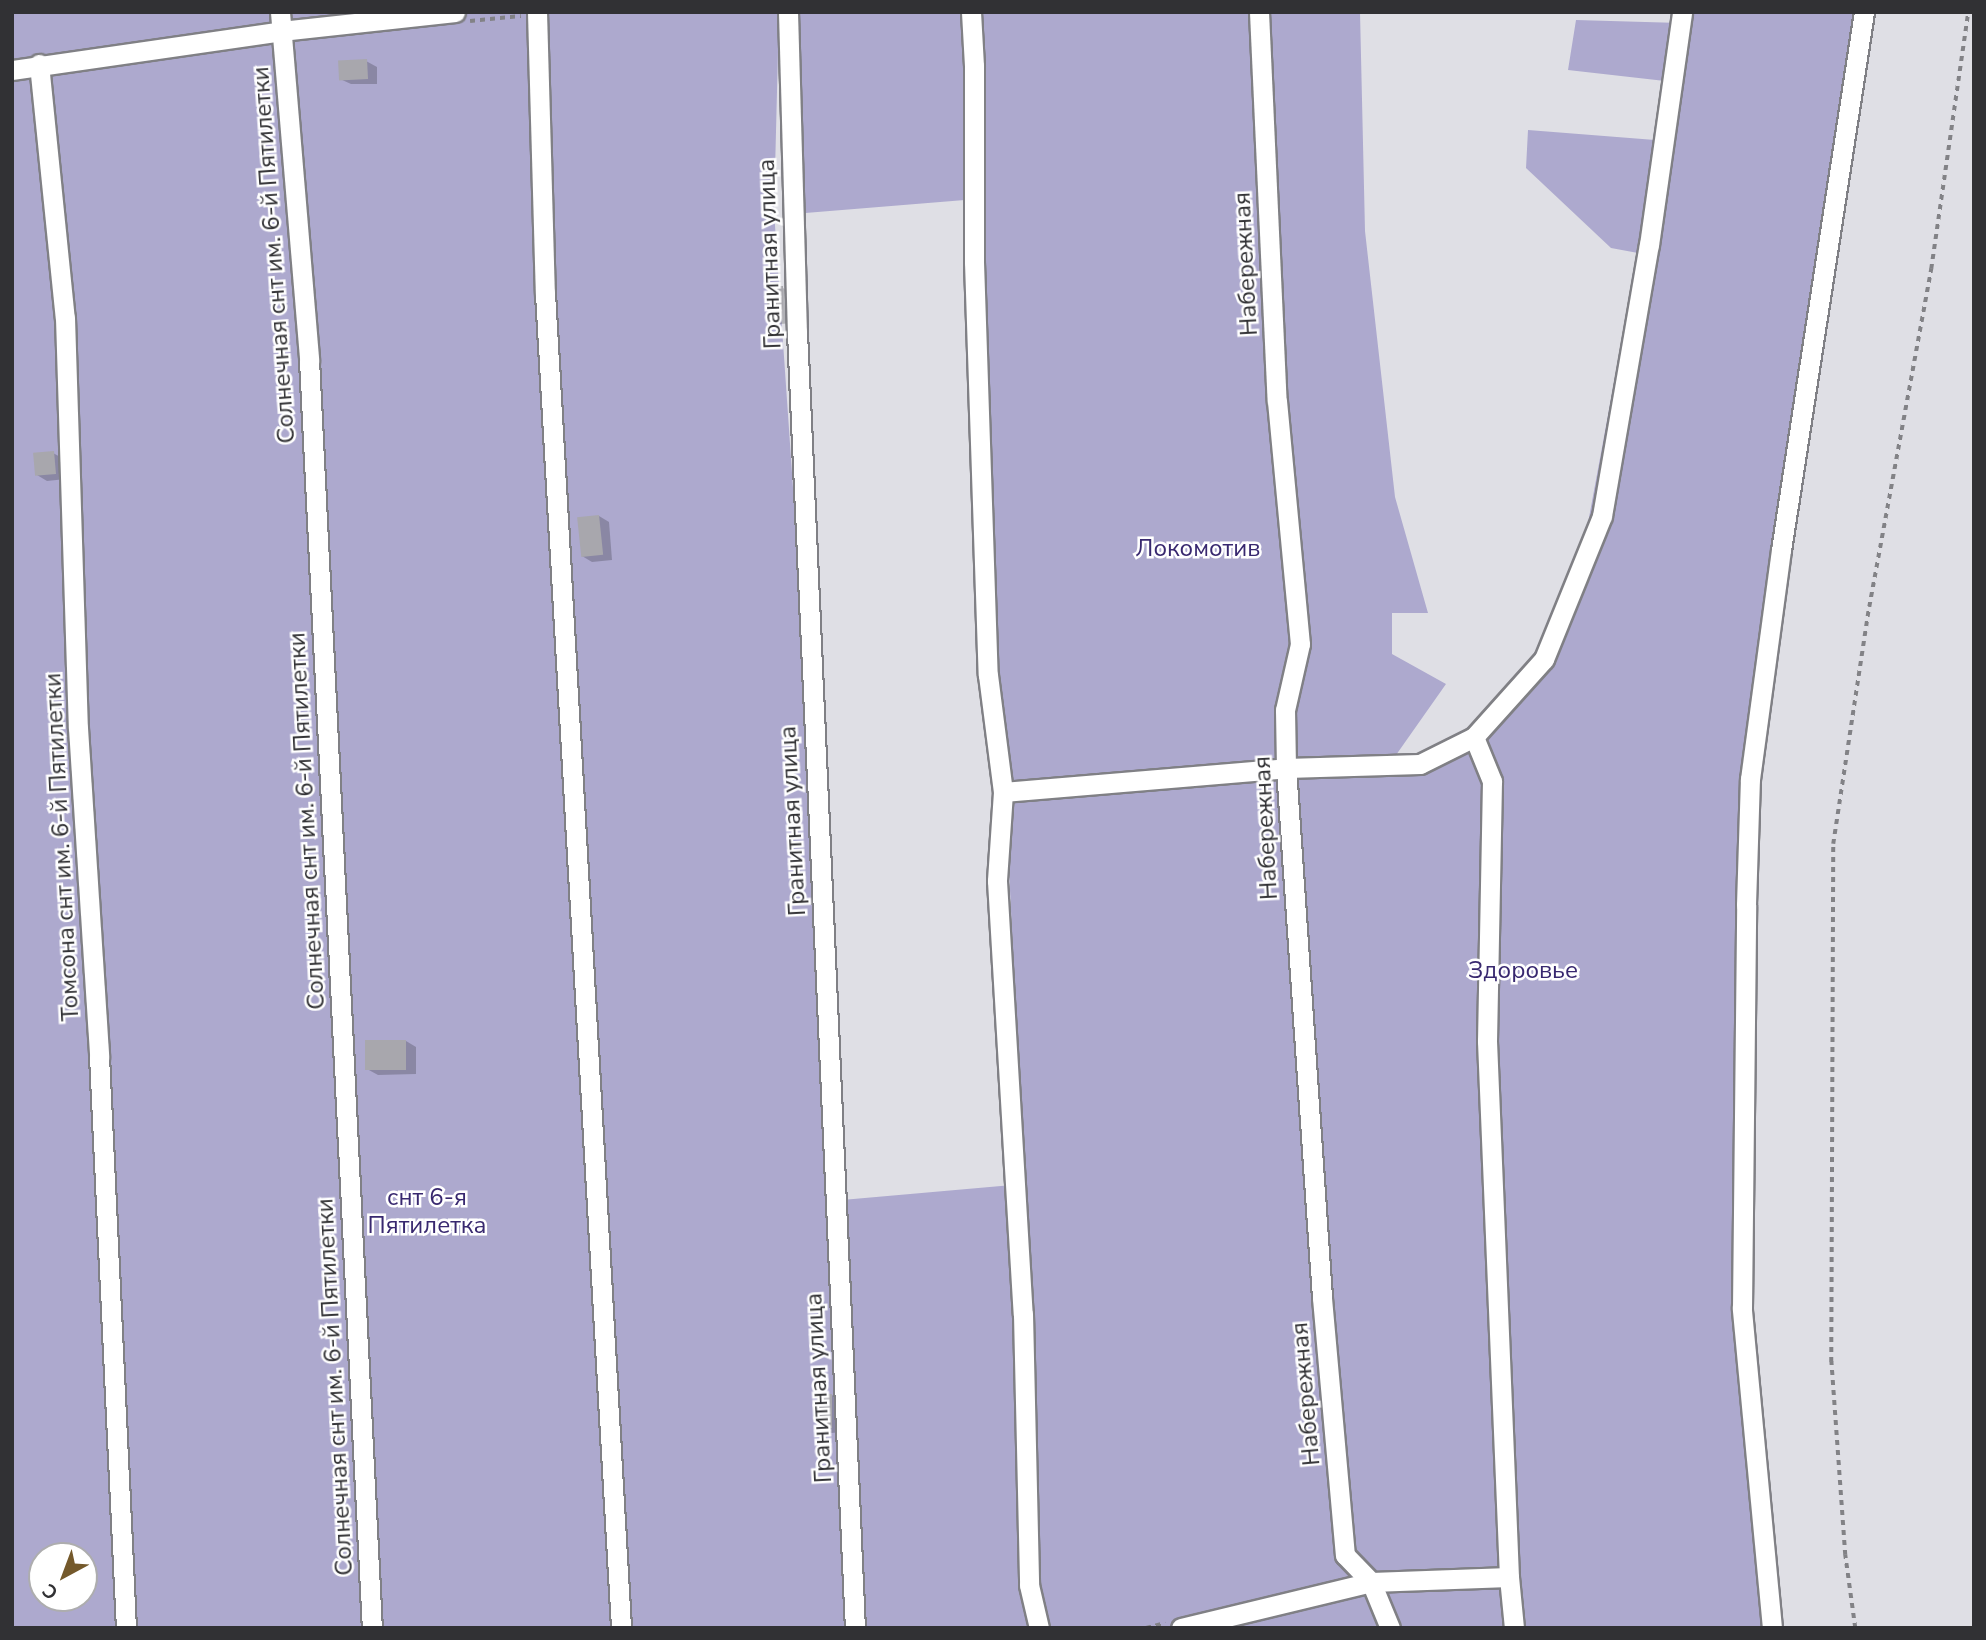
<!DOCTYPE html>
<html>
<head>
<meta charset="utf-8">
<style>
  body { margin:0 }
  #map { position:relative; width:1986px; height:1640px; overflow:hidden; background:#dfdfe5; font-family:"Nunito Sans",sans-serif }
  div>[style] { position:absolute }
  .green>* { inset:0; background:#ada9ce }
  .shadow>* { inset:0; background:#0003 }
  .building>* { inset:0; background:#a8a7ad; transform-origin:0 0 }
  .path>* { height:3.5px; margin-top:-1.75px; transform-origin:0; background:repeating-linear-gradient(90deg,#828286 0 5px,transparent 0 10px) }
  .roads { filter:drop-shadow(2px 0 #808085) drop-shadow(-2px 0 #808085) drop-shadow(0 2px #808085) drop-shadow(0 -2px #808085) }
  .minor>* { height:19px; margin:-9.5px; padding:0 9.5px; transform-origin:9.5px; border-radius:9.5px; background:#fff }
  span { translate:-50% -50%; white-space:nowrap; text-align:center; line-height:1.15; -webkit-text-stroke:5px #fff; paint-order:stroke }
  .street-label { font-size:24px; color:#313134 }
  .park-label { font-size:24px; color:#38286f }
  .frame { position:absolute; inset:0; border:14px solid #313134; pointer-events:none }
  .north { position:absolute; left:28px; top:1542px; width:70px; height:70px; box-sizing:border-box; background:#fff; border:2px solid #adadae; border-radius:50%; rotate:221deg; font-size:19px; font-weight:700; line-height:28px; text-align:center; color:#313134 }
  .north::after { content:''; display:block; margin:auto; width:24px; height:32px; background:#74592b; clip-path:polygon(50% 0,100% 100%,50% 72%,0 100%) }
</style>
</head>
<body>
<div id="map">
  <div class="green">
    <i style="clip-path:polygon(evenodd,12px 12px,779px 12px,774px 211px,842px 1200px,1024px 1184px,977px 199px,793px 214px,790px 12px,1360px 12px,1365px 231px,1395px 497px,1428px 613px,1392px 613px,1392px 654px,1446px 684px,1389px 765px,1470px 752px,1568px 631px,1638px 253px,1611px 248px,1526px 168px,1528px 130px,1655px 140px,1665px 81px,1568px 70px,1576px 20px,1680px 23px,1682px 12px,1857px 12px,1760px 654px,1738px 1009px,1766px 1628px,12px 1628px,12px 12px,42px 1556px,84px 1556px,84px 1598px,42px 1598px,42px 1556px)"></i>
  </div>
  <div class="shadow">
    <i style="clip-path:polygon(366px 61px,377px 67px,377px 84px,351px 84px,340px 79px)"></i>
    <i style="clip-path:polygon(783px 288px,793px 294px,794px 323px,780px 324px,770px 318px)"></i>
    <i style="clip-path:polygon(53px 453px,64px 459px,66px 479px,47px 481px,37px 475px)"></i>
    <i style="clip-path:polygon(599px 516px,609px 522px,612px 560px,592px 562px,582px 556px)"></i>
    <i style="clip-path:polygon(406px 1041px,416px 1047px,416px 1074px,378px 1075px,367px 1069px)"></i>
    <i style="clip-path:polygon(832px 1395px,842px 1401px,844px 1432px,831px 1433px,821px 1427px)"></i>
  </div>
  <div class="building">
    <i style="left:367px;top:59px;width:20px;height:29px;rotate:87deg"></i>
    <i style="left:767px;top:286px;width:16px;height:33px"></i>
    <i style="left:54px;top:451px;width:23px;height:21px;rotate:85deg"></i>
    <i style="left:599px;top:515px;width:40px;height:22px;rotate:84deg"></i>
    <i style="left:365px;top:1040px;width:41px;height:30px"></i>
    <i style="left:817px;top:1394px;width:15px;height:34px"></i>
  </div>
  <div class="path">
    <i style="left:470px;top:21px;width:51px;rotate:-5.6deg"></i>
    <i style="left:1146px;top:1628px;width:20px;rotate:-15deg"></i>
    <i style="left:1855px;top:1628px;width:74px;rotate:-97.8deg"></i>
    <i style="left:1845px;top:1555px;width:194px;rotate:-94.1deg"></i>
    <i style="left:1831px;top:1362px;width:518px;rotate:-89.78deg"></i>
    <i style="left:1833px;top:844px;width:240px;rotate:-81.4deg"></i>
    <i style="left:1869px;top:607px;width:344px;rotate:-79.6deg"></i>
    <i style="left:1931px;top:269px;width:260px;rotate:-81.8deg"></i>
  </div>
  <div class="roads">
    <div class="minor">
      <i style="left:280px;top:12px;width:349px;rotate:85.2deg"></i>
      <i style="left:309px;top:360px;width:1270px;rotate:87.16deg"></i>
      <i style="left:537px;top:12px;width:281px;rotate:88.4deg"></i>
      <i style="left:545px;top:293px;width:1337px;rotate:86.74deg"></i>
      <i style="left:788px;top:12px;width:320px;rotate:88.4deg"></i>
      <i style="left:797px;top:332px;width:1297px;rotate:87.44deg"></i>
      <i style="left:971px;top:12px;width:54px;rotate:86.8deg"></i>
      <i style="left:974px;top:66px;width:196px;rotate:90deg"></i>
      <i style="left:974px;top:262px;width:413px;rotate:88.1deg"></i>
      <i style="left:988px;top:675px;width:118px;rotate:82.7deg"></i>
      <i style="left:1003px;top:792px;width:89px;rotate:93.9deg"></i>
      <i style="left:997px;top:881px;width:434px;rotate:86.6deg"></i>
      <i style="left:1023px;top:1314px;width:271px;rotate:88.7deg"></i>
      <i style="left:1029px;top:1585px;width:44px;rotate:76.9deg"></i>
      <i style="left:1259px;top:12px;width:389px;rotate:87.4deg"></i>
      <i style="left:1277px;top:401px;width:244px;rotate:84.6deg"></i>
      <i style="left:1300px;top:644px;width:68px;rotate:102.8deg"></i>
      <i style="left:1285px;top:710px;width:58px;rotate:89deg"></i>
      <i style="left:1286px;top:768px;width:531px;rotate:86.11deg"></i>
      <i style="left:1322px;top:1298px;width:258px;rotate:84.9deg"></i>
      <i style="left:1345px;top:1555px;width:37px;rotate:46deg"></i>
      <i style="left:1371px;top:1582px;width:50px;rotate:67.6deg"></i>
      <i style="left:39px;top:64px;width:255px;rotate:84.2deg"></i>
      <i style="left:65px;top:318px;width:410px;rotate:88.2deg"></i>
      <i style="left:78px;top:728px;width:329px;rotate:86.3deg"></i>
      <i style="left:99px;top:1056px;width:573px;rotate:87.3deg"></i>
      <i style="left:12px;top:70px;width:272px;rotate:-8.2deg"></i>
      <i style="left:281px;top:31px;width:175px;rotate:-6.2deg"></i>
      <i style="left:1474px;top:737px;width:48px;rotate:67.8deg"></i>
      <i style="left:1492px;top:781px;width:260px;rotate:91.1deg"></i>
      <i style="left:1487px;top:1041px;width:536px;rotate:87.65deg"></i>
      <i style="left:1509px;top:1577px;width:51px;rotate:84.4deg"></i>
      <i style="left:1003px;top:792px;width:284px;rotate:-4.8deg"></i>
      <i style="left:1286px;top:768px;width:134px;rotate:-1.7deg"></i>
      <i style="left:1420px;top:764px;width:60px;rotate:-26.6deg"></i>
      <i style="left:1474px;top:737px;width:105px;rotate:-48.1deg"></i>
      <i style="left:1544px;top:659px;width:154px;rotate:-67.9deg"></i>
      <i style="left:1602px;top:516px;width:275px;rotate:-80.2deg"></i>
      <i style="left:1649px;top:245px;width:235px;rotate:-81.9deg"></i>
      <i style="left:1181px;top:1628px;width:195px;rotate:-13.6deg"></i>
      <i style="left:1371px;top:1582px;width:138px;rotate:-2.1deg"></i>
      <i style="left:1772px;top:1628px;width:321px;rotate:-95.4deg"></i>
      <i style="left:1742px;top:1308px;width:403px;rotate:-89.4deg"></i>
      <i style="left:1746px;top:905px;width:126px;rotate:-88.2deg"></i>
      <i style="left:1750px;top:779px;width:231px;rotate:-82.3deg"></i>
      <i style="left:1781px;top:550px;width:544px;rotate:-81.23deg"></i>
    </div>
  </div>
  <div class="street-label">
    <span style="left:770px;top:254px;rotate:-92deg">Гранитная улица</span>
    <span style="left:274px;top:255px;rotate:-94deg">Солнечная снт им. 6-й Пятилетки</span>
    <span style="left:1246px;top:264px;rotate:-93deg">Набережная</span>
    <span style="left:307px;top:821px;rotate:-93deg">Солнечная снт им. 6-й Пятилетки</span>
    <span style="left:793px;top:821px;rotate:-93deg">Гранитная улица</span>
    <span style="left:1266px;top:828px;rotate:-93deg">Набережная</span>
    <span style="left:62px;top:847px;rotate:-93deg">Томсона снт им. 6-й Пятилетки</span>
    <span style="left:335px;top:1387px;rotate:-93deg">Солнечная снт им. 6-й Пятилетки</span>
    <span style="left:819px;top:1388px;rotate:-93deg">Гранитная улица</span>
    <span style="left:1306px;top:1394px;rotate:-95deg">Набережная</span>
  </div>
  <div class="park-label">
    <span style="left:1198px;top:549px">Локомотив</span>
    <span style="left:1523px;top:971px">Здоровье</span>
    <span style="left:427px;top:1212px">снт 6-я<br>Пятилетка</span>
  </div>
  <div class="frame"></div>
  <div class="north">С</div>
</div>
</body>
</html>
